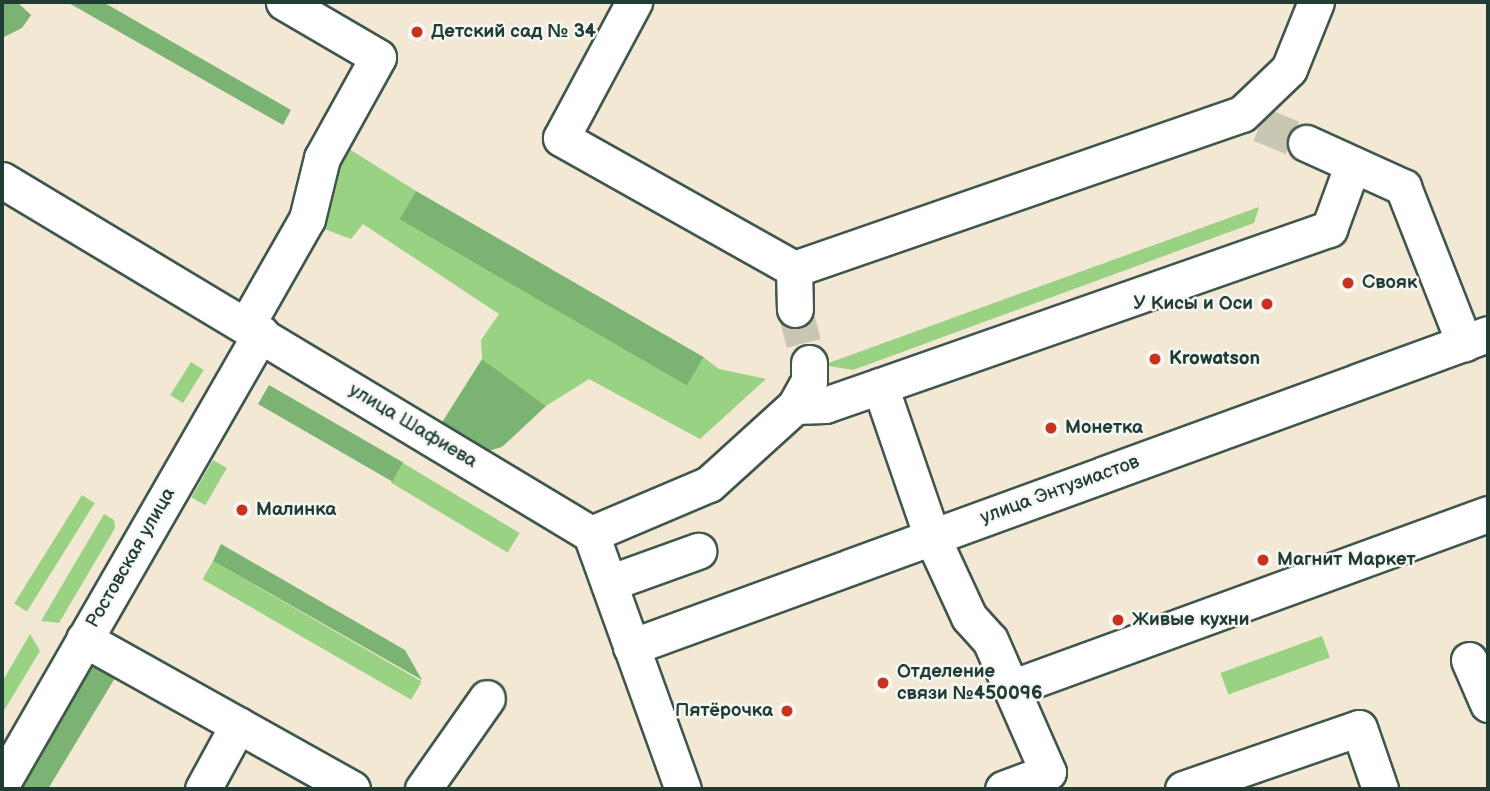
<!DOCTYPE html>
<html>
<head>
<meta charset="utf-8">
<style>
  body { margin:0 }
  #map { position:relative; width:1490px; height:791px; overflow:hidden; background:#f3e8d4; font-family:"Balsamiq Sans",sans-serif }
  div>[style] { position:absolute }
  .green>* { inset:0; background:#9ad284; transform-origin:0 0 }
  .forest>* { inset:0; background:#7bb472; transform-origin:0 0 }
  .minor-tunnel>* { height:35px; margin-top:-17.5px; transform-origin:0; background:repeating-linear-gradient(90deg,#c9c6b4 0 35px,transparent 0 53px) }
  .roads { filter:drop-shadow(2px 0 #3f574c) drop-shadow(-2px 0 #3f574c) drop-shadow(0 2px #3f574c) drop-shadow(0 -2px #3f574c) }
  .minor>* { height:35px; margin:-17.5px; padding:0 17.5px; transform-origin:17.5px; border-radius:17.5px; background:#fff }
  .dots>* { width:19px; height:19px; translate:-50% -50%; box-sizing:border-box; border:4px solid #f6f6f2; border-radius:50% }
  span { translate:-50% -50%; white-space:nowrap; text-align:center; line-height:1.15; -webkit-text-stroke:5px #f6f6f2; paint-order:stroke }
  .poi-label { font-size:19px; color:#1f3d34; font-weight:700 }
  .left { translate:0 -50%; text-align:left }
  .right { translate:-100% -50%; text-align:right }
  .street-label { font-size:19px; color:#1f3d34 }
  .frame { position:absolute; inset:0; border:4px solid #1f3d34; pointer-events:none }
</style>
</head>
<body>
<div id="map">
  <div class="green">
    <i style="clip-path:polygon(338px 142px,416px 191px,400px 220px,687px 385px,703px 357px,719px 369px,766px 379px,700px 439px,589px 379px,546px 406px,482px 359px,481px 340px,499px 314px,363px 224px,351px 239px,311px 224px)"></i>
    <i style="clip-path:polygon(1259px 207px,1254px 223px,853px 370px,823px 365px)"></i>
    <i style="left:191px;top:362px;width:15px;height:39px;rotate:32deg"></i>
    <i style="left:213px;top:460px;width:16px;height:43px;rotate:30deg"></i>
    <i style="left:403px;top:463px;width:136px;height:23px;rotate:31deg"></i>
    <i style="left:82px;top:495px;width:15px;height:128px;rotate:32deg"></i>
    <i style="clip-path:polygon(104px 514px,114px 520px,115px 528px,59px 623px,41px 621px)"></i>
    <i style="left:213px;top:561px;width:241px;height:21px;rotate:30deg"></i>
    <i style="clip-path:polygon(30px 634px,40px 651px,2px 714px,2px 682px)"></i>
    <i style="left:1322px;top:636px;width:23px;height:108px;rotate:70deg"></i>
  </div>
  <div class="forest">
    <i style="clip-path:polygon(2px 2px,17px 2px,31px 15px,22px 28px,2px 38px)"></i>
    <i style="clip-path:polygon(67px 2px,103px 2px,291px 110px,283px 125px)"></i>
    <i style="left:416px;top:191px;width:332px;height:33px;rotate:30deg"></i>
    <i style="clip-path:polygon(482px 359px,546px 406px,502px 447px,488px 451px,441px 424px)"></i>
    <i style="left:269px;top:385px;width:155px;height:22px;rotate:30deg"></i>
    <i style="clip-path:polygon(221px 544px,405px 650px,422px 680px,213px 561px)"></i>
    <i style="clip-path:polygon(87px 658px,118px 673px,48px 789px,10px 789px)"></i>
  </div>
  <div class="minor-tunnel">
    <i style="left:1260px;top:124px;width:50px;rotate:22.4deg"></i>
    <i style="left:795px;top:309px;width:56px;rotate:75.5deg"></i>
  </div>
  <div class="roads">
    <div class="minor">
      <i style="left:634px;top:2px;width:154px;rotate:118.2deg"></i>
      <i style="left:561px;top:138px;width:267px;rotate:29.3deg"></i>
      <i style="left:794px;top:269px;width:474px;rotate:-19.1deg"></i>
      <i style="left:1242px;top:114px;width:65px;rotate:-43.8deg"></i>
      <i style="left:1289px;top:69px;width:72px;rotate:-68.1deg"></i>
      <i style="left:1306px;top:143px;width:107px;rotate:24.4deg"></i>
      <i style="left:1403px;top:187px;width:168px;rotate:68.6deg"></i>
      <i style="left:2px;top:180px;width:687px;rotate:31.01deg"></i>
      <i style="left:591px;top:534px;width:271px;rotate:70.2deg"></i>
      <i style="left:794px;top:269px;width:40px;rotate:88.6deg"></i>
      <i style="left:247px;top:324px;width:121px;rotate:-60.3deg"></i>
      <i style="left:307px;top:219px;width:63px;rotate:-76.2deg"></i>
      <i style="left:322px;top:158px;width:115px;rotate:-61deg"></i>
      <i style="left:378px;top:57px;width:109px;rotate:-149.7deg"></i>
      <i style="left:880px;top:386px;width:476px;rotate:-19.3deg"></i>
      <i style="left:1329px;top:229px;width:67px;rotate:-69.9deg"></i>
      <i style="left:795px;top:406px;width:30px;rotate:-2deg"></i>
      <i style="left:825px;top:405px;width:58px;rotate:-19.1deg"></i>
      <i style="left:880px;top:386px;width:160px;rotate:71deg"></i>
      <i style="left:932px;top:537px;width:88px;rotate:65.2deg"></i>
      <i style="left:969px;top:617px;width:31px;rotate:48deg"></i>
      <i style="left:990px;top:640px;width:144px;rotate:66.3deg"></i>
      <i style="left:1048px;top:772px;width:48px;rotate:159.3deg"></i>
      <i style="left:591px;top:534px;width:128px;rotate:-23deg"></i>
      <i style="left:709px;top:484px;width:116px;rotate:-42.2deg"></i>
      <i style="left:795px;top:406px;width:29px;rotate:-61deg"></i>
      <i style="left:809px;top:381px;width:18px;rotate:-90deg"></i>
      <i style="left:609px;top:583px;width:95px;rotate:-19.8deg"></i>
      <i style="left:84px;top:639px;width:307px;rotate:29.2deg"></i>
      <i style="left:631px;top:647px;width:912px;rotate:-20.06deg"></i>
      <i style="left:1469px;top:660px;width:48px;rotate:66.6deg"></i>
      <i style="left:1011px;top:688px;width:508px;rotate:-20.04deg"></i>
      <i style="left:2px;top:783px;width:519px;rotate:-60.08deg"></i>
      <i style="left:203px;top:789px;width:73px;rotate:-61.3deg"></i>
      <i style="left:423px;top:789px;width:111px;rotate:-54.9deg"></i>
      <i style="left:1183px;top:789px;width:186px;rotate:-19.1deg"></i>
      <i style="left:1359px;top:728px;width:65px;rotate:71deg"></i>
    </div>
  </div>
  <div class="dots">
    <i style="left:417px;top:32px;background:#c8321e"></i>
    <i style="left:1348px;top:283px;background:#c8321e"></i>
    <i style="left:1267px;top:304px;background:#c8321e"></i>
    <i style="left:1155px;top:359px;background:#c8321e"></i>
    <i style="left:1051px;top:428px;background:#c8321e"></i>
    <i style="left:242px;top:510px;background:#c8321e"></i>
    <i style="left:1263px;top:560px;background:#c8321e"></i>
    <i style="left:1118px;top:620px;background:#c8321e"></i>
    <i style="left:883px;top:683px;background:#c8321e"></i>
    <i style="left:787px;top:711px;background:#c8321e"></i>
  </div>
  <div class="poi-label">
    <span class="left" style="left:431px;top:32px">Детский сад № 34</span>
    <span class="left" style="left:1362px;top:283px">Свояк</span>
    <span class="right" style="left:1253px;top:304px">У Кисы и Оси</span>
    <span class="left" style="left:1169px;top:359px">Krowatson</span>
    <span class="left" style="left:1065px;top:428px">Монетка</span>
    <span class="left" style="left:256px;top:510px">Малинка</span>
    <span class="left" style="left:1277px;top:560px">Магнит Маркет</span>
    <span class="left" style="left:1132px;top:620px">Живые кухни</span>
    <span class="left" style="left:897px;top:683px">Отделение<br>связи №450096</span>
    <span class="right" style="left:773px;top:711px">Пятёрочка</span>
  </div>
  <div class="street-label">
    <span style="left:413px;top:426px;rotate:31deg">улица Шафиева</span>
    <span style="left:1060px;top:490px;rotate:-20deg">улица Энтузиастов</span>
    <span style="left:131px;top:558px;rotate:-60deg">Ростовская улица</span>
  </div>
  <div class="frame"></div>
</div>
</body>
</html>
